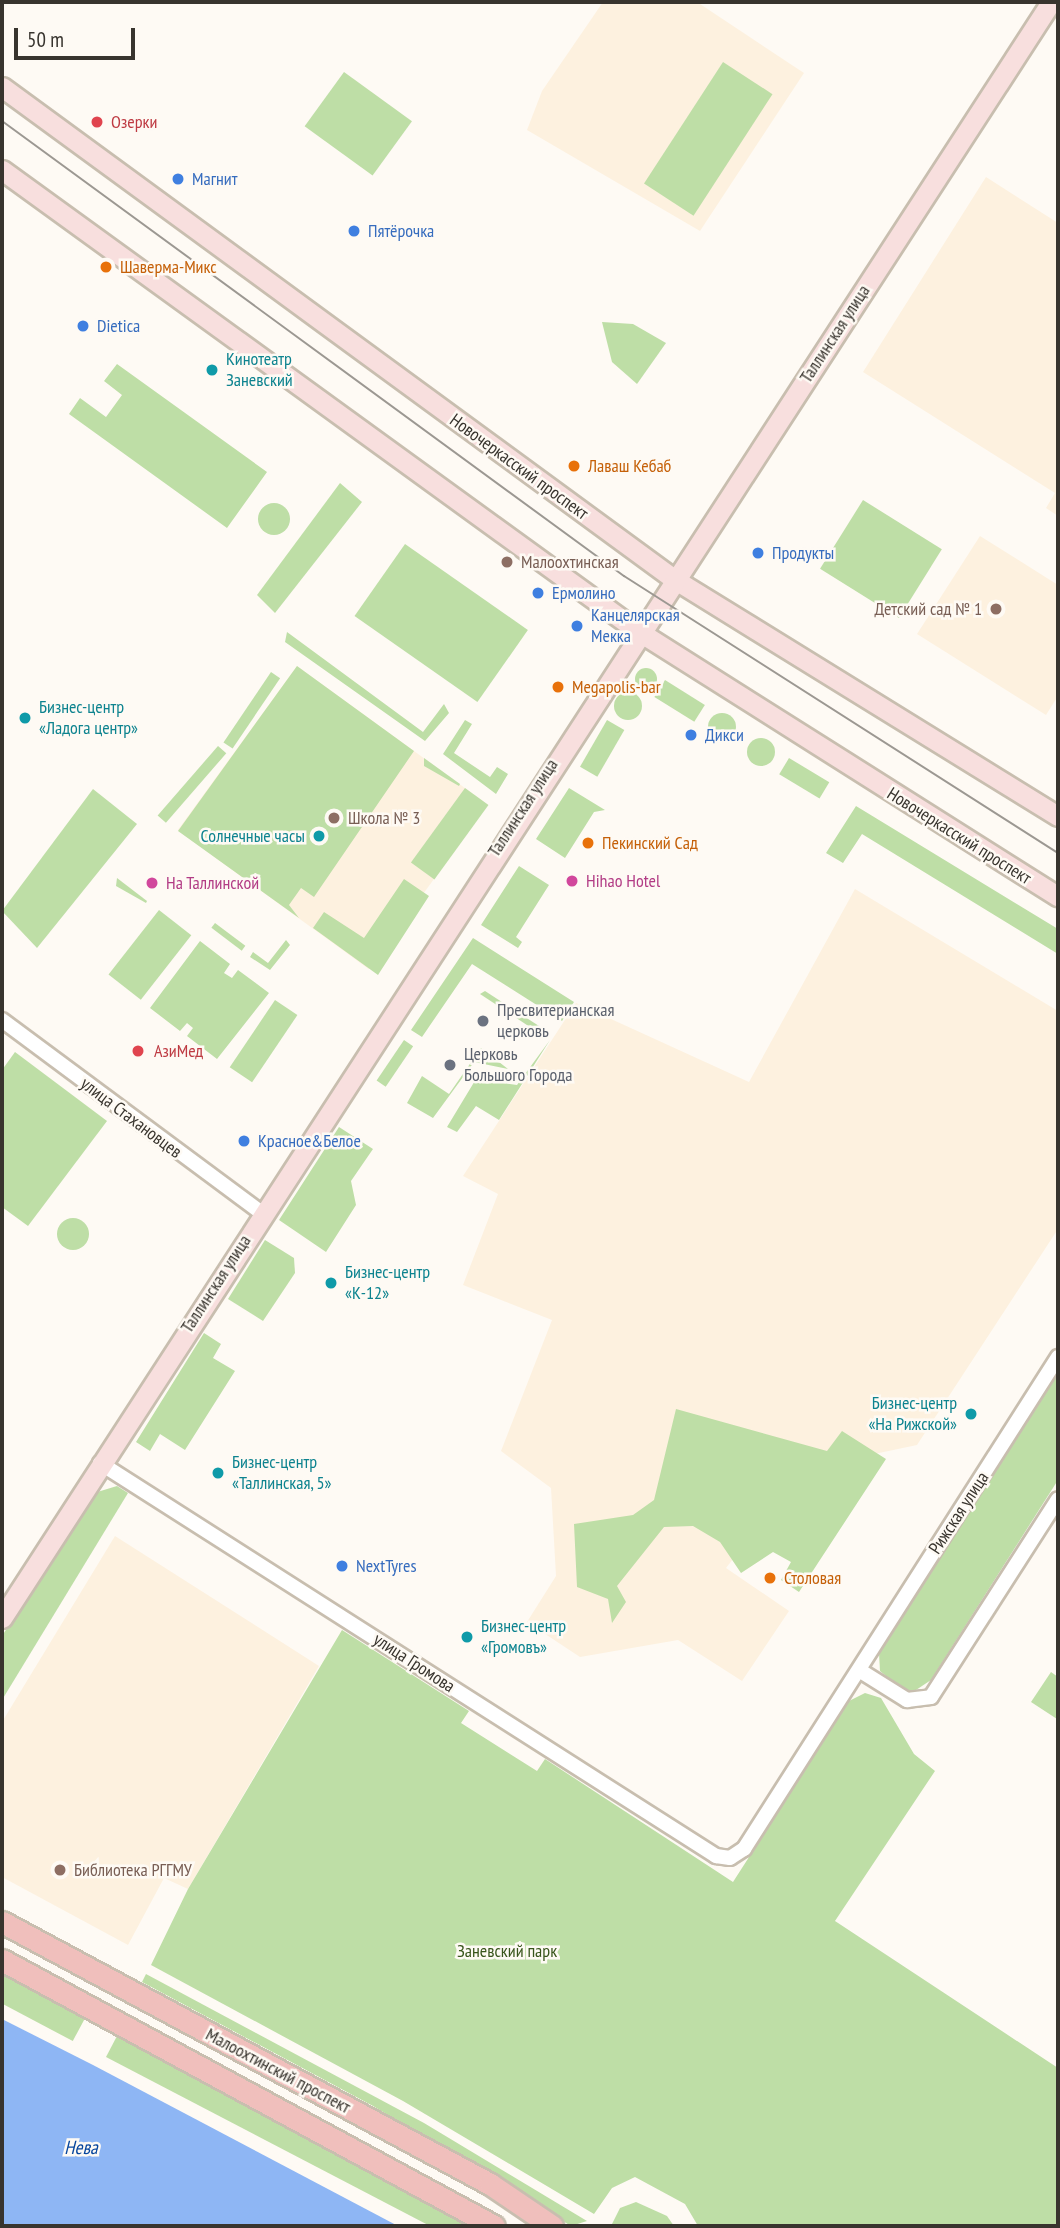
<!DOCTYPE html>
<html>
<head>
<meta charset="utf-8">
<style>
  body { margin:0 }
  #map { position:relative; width:1060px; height:2228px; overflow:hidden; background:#fefaf4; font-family:"PT Sans Narrow",sans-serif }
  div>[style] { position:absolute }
  .built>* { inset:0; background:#fdf1df; transform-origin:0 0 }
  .green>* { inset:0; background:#bedea6; transform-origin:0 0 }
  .round { border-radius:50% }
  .water>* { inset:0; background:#8eb6f4 }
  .roads { filter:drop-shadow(2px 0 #c8beaf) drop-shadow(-2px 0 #c8beaf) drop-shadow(0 2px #c8beaf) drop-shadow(0 -2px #c8beaf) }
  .street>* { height:14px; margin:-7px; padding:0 7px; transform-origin:7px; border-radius:7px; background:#fff }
  .secondary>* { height:19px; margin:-9.5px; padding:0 9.5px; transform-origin:9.5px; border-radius:9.5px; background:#f8dfde }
  .primary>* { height:21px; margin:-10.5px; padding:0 10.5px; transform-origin:10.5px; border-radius:10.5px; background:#f0bfbc }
  .tram>* { height:2px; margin:-1px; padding:0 1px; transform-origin:1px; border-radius:1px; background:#9c9892 }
  .dots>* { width:19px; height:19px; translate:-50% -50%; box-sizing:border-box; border:4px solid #fefaf4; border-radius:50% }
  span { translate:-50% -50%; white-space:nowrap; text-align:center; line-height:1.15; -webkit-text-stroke:5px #fefaf4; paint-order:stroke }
  .health-label { font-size:18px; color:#be3a42 }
  .left { translate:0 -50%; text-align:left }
  .shop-label { font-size:18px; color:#366cbe }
  .food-label { font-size:18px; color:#c56008 }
  .street-label { font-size:18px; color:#38342e }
  .culture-label { font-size:18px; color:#0d838f }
  .right { translate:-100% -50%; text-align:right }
  .education-label { font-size:18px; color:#785e54 }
  .hotel-label { font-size:18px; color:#b23c85 }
  .worship-label { font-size:18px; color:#5b616d }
  .park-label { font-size:18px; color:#38551b }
  .water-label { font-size:19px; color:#07469d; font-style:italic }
  .frame { position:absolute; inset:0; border:4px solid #38342e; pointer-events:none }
  .scale { position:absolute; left:14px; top:28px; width:121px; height:32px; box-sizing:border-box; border:4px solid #38342e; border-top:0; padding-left:9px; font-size:21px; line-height:24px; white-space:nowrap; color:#38342e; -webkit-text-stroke:5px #fefaf4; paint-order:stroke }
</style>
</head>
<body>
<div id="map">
  <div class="built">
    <i style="clip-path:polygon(603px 2px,697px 2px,804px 73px,700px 231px,527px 130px,542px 91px)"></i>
    <i style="clip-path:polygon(986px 177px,1058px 223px,1058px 516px,1046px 508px,1055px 493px,863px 372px)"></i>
    <i style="clip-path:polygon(980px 536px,1058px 585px,1058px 696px,1046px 715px,917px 634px)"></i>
    <i style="left:297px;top:666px;width:236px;height:203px;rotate:36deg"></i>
    <i style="clip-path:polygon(855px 889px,1058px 1011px,1058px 1229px,917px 1445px,803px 1469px,726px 1568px,789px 1611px,742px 1681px,678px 1640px,580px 1657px,527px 1622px,556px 1576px,551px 1488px,501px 1451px,552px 1320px,463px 1285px,498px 1194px,463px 1176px,576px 1003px,749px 1082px)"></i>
    <i style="clip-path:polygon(115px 1536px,319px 1666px,188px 1889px,164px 1878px,128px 1945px,2px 1877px,2px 1722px)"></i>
  </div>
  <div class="green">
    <i style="left:723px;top:62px;width:59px;height:145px;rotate:33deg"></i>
    <i style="left:344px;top:72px;width:84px;height:67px;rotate:36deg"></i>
    <i style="clip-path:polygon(602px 322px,633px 324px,666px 343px,637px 384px,612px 362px)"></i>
    <i style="clip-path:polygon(117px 364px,267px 472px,227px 528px,69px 414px,80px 398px,106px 417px,122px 395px,104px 381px)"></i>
    <i style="clip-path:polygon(340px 483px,362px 502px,275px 613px,257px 595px)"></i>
    <i style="left:863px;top:500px;width:93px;height:81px;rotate:32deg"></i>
    <i class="round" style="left:258px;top:503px;width:32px;height:32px"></i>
    <i style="left:405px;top:544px;width:150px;height:88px;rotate:35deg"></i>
    <i style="clip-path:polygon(287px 632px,423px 732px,444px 704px,449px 713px,425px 741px,285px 642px)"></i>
    <i style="clip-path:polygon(297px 666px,414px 751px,314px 897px,301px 888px,289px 905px,299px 918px,178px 831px)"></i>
    <i class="round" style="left:635px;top:668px;width:22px;height:22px"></i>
    <i style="left:271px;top:672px;width:11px;height:85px;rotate:34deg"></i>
    <i style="left:665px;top:680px;width:47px;height:20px;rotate:32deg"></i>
    <i class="round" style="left:614px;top:692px;width:28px;height:28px"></i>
    <i class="round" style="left:708px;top:713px;width:28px;height:28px"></i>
    <i style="clip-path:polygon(465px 720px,472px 724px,454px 753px,490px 777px,497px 767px,508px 774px,496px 794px,443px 754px)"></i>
    <i style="left:607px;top:720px;width:20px;height:54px;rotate:30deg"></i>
    <i class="round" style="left:747px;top:738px;width:28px;height:28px"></i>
    <i style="left:218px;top:746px;width:11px;height:92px;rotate:41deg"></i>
    <i style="clip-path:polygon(424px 758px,460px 784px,459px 786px,424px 766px)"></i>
    <i style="left:789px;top:758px;width:47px;height:19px;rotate:31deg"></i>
    <i style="left:465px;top:788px;width:29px;height:92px;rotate:36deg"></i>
    <i style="clip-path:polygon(569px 788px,605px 810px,594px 812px,565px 858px,536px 839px)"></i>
    <i style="clip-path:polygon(93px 789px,137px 824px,37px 948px,2px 911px)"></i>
    <i style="clip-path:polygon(856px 806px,1058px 929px,1058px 954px,862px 834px,843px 863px,826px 853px)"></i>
    <i style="clip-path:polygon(519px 866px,549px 885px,516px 937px,522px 942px,518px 948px,481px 925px)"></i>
    <i style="clip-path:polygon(117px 878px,147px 901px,146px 903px,116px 886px)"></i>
    <i style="clip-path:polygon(404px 879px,429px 896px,378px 975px,313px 928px,324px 912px,364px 938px)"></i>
    <i style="left:159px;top:910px;width:41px;height:82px;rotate:38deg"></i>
    <i style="left:215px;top:923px;width:38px;height:6px;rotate:37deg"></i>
    <i style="clip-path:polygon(473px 938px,574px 1002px,562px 1021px,472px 964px,422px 1037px,411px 1030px)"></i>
    <i style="clip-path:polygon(286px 940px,290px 945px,270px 970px,250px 957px,253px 952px,268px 963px)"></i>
    <i style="clip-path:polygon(200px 941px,230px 964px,224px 973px,232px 978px,238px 970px,269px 993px,217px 1059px,187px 1036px,193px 1028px,187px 1023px,180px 1031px,150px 1008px)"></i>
    <i style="clip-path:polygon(485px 991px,539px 1026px,539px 1033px,480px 994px)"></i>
    <i style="left:275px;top:1000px;width:27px;height:81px;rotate:34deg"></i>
    <i style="left:404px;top:1040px;width:11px;height:49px;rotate:34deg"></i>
    <i style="clip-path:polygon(550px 1040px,499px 1120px,476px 1106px,457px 1132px,447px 1127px,476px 1079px,517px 1085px)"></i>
    <i style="clip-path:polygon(481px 1048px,508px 1069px,474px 1062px,433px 1118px,407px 1103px,422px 1076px,449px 1094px)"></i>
    <i style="clip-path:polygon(15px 1052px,107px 1121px,28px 1226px,2px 1207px,2px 1070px)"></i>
    <i style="clip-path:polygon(339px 1127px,373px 1149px,351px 1181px,356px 1205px,326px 1252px,279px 1220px)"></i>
    <i class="round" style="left:57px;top:1218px;width:32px;height:32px"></i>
    <i style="clip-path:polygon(265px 1240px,294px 1258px,295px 1273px,263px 1321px,228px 1299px)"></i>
    <i style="clip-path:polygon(204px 1333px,221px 1344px,213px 1358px,235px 1371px,185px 1450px,160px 1434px,150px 1451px,136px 1442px)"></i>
    <i style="clip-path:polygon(1058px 1374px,1058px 1480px,931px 1680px,913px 1692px,903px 1690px,880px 1671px,879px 1653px)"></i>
    <i style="clip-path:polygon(676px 1409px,827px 1451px,842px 1431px,886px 1459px,799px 1592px,781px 1580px,791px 1562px,773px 1552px,741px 1573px,720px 1542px,693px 1526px,664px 1527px,617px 1586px,626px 1602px,612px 1623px,608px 1599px,577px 1587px,574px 1524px,633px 1515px,654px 1500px)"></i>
    <i style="clip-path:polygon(117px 1486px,128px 1493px,2px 1700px,2px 1636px,94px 1493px)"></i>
    <i style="clip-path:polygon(342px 1630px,469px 1711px,461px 1723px,537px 1771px,545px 1759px,733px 1882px,849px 1701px,865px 1693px,881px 1698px,914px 1754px,935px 1771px,835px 1921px,1058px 2068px,1058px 2226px,698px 2226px,685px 2204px,635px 2177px,612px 2188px,594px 2214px,403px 2101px,151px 1965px,188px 1889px)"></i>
    <i style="clip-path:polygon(1051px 1672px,1058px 1677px,1057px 1719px,1031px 1702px)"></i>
    <i style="left:2px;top:1974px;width:94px;height:26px;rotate:28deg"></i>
    <i style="clip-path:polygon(146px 1974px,424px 2123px,587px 2221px,571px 2226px,373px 2106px,142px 1982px)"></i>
    <i style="clip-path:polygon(117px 2036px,397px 2186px,467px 2226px,430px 2226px,106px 2057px)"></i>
    <i style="clip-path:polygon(636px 2202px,667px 2216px,674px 2226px,612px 2224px,620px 2208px)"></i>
  </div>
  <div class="water">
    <i style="clip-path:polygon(2px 2019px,93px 2065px,398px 2226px,2px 2226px)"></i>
  </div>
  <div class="roads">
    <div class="street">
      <i style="left:2px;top:1020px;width:324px;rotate:36.6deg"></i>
      <i style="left:100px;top:1463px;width:731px;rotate:32.54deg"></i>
      <i style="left:716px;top:1856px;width:14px;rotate:8deg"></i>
      <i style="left:730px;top:1858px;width:17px;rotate:-33deg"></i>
      <i style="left:744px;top:1849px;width:584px;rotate:-57.45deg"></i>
      <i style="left:859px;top:1670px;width:57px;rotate:32deg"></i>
      <i style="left:907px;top:1700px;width:24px;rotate:-7deg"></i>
      <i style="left:931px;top:1697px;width:235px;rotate:-57.3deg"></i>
    </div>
    <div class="secondary">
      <i style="left:2px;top:87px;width:833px;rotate:36.21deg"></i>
      <i style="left:674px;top:579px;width:451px;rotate:31.7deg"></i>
      <i style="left:2px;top:170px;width:786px;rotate:35.94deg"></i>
      <i style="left:638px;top:631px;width:497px;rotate:32.3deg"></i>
      <i style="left:2px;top:1618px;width:1927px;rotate:-57.01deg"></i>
    </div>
    <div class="primary">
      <i style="left:2px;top:1922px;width:554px;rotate:28.23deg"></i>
      <i style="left:490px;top:2184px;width:75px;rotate:34.1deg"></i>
      <i style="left:2px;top:1960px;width:559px;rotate:28.4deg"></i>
    </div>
  </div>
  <div class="tram">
    <i style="left:2px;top:121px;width:771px;rotate:36.19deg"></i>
    <i style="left:624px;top:576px;width:515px;rotate:32.55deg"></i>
  </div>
  <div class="dots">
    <i style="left:97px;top:122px;background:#e0444e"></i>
    <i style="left:178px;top:179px;background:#3f7fe0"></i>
    <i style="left:354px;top:231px;background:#3f7fe0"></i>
    <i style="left:106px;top:267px;background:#e8710a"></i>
    <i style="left:83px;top:326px;background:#3f7fe0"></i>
    <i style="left:212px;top:370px;background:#0f9aa8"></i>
    <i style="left:574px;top:466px;background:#e8710a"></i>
    <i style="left:758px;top:553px;background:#3f7fe0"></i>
    <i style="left:507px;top:562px;background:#8d6e63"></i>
    <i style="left:538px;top:593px;background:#3f7fe0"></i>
    <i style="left:996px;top:609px;background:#8d6e63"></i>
    <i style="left:577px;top:626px;background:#3f7fe0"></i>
    <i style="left:558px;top:687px;background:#e8710a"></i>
    <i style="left:25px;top:718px;background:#0f9aa8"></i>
    <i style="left:691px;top:735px;background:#3f7fe0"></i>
    <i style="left:334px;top:818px;background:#8d6e63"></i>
    <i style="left:319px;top:836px;background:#0f9aa8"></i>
    <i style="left:588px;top:843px;background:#e8710a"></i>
    <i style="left:572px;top:881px;background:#d1479c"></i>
    <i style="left:152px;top:883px;background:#d1479c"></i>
    <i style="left:483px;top:1021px;background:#6b7280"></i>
    <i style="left:138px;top:1051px;background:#e0444e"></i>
    <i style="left:450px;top:1065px;background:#6b7280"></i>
    <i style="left:244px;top:1141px;background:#3f7fe0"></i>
    <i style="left:331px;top:1283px;background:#0f9aa8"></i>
    <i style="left:971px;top:1414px;background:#0f9aa8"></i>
    <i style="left:218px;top:1473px;background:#0f9aa8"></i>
    <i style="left:342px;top:1566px;background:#3f7fe0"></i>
    <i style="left:770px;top:1578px;background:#e8710a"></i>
    <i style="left:467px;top:1637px;background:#0f9aa8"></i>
    <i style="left:60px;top:1870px;background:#8d6e63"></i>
  </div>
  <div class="health-label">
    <span class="left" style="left:111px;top:122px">Озерки</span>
    <span class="left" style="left:154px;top:1051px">АзиМед</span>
  </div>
  <div class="shop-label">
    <span class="left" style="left:192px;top:179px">Магнит</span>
    <span class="left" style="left:368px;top:231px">Пятёрочка</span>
    <span class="left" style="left:97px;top:326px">Dietica</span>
    <span class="left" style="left:772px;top:553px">Продукты</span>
    <span class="left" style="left:552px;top:593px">Ермолино</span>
    <span class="left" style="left:591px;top:626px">Канцелярская<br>Мекка</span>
    <span class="left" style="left:705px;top:735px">Дикси</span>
    <span class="left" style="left:258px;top:1141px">Красное&amp;Белое</span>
    <span class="left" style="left:356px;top:1566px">NextTyres</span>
  </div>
  <div class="food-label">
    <span class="left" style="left:120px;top:267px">Шаверма-Микс</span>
    <span class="left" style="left:588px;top:466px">Лаваш Кебаб</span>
    <span class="left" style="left:572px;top:687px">Megapolis-bar</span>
    <span class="left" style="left:602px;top:843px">Пекинский Сад</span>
    <span class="left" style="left:784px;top:1578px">Столовая</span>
  </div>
  <div class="street-label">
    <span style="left:835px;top:334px;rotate:-57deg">Таллинская улица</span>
    <span style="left:519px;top:467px;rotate:36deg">Новочеркасский проспект</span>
    <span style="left:523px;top:808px;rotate:-57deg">Таллинская улица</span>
    <span style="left:959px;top:836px;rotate:32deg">Новочеркасский проспект</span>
    <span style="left:131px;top:1118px;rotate:37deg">улица Стахановцев</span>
    <span style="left:216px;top:1284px;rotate:-57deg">Таллинская улица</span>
    <span style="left:959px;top:1513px;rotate:-57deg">Рижская улица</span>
    <span style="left:414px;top:1663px;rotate:33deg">улица Громова</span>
    <span style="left:278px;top:2071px;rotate:28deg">Малоохтинский проспект</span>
  </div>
  <div class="culture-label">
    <span class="left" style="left:226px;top:370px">Кинотеатр<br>Заневский</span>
    <span class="left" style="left:39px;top:718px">Бизнес-центр<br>«Ладога центр»</span>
    <span class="right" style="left:305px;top:836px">Солнечные часы</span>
    <span class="left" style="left:345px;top:1283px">Бизнес-центр<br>«К-12»</span>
    <span class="right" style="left:957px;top:1414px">Бизнес-центр<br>«На Рижской»</span>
    <span class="left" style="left:232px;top:1473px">Бизнес-центр<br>«Таллинская, 5»</span>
    <span class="left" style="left:481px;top:1637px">Бизнес-центр<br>«Громовъ»</span>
  </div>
  <div class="education-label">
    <span class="left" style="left:521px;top:562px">Малоохтинская</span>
    <span class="right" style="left:982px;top:609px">Детский сад № 1</span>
    <span class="left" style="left:348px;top:818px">Школа № 3</span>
    <span class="left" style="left:74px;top:1870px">Библиотека РГГМУ</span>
  </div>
  <div class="hotel-label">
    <span class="left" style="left:586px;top:881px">Hihao Hotel</span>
    <span class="left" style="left:166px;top:883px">На Таллинской</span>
  </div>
  <div class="worship-label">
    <span class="left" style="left:497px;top:1021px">Пресвитерианская<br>церковь</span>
    <span class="left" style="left:464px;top:1065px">Церковь<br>Большого Города</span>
  </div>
  <div class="park-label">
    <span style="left:507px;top:1951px">Заневский парк</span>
  </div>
  <div class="water-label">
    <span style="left:81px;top:2148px">Нева</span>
  </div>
  <div class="frame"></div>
  <div class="scale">50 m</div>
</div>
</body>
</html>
